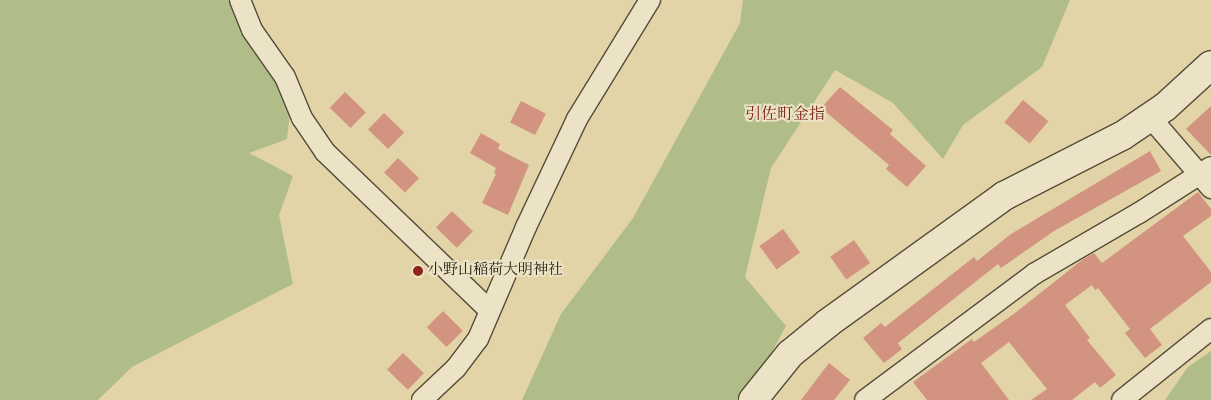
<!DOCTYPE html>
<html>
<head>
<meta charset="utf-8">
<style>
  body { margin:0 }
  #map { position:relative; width:1211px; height:400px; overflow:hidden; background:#e2d4a7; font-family:Vollkorn,"Noto Serif JP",serif }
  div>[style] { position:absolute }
  .green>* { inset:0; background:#b0bd89 }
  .building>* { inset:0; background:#d29380; transform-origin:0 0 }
  .roads { filter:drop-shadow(1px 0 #554c39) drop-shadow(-1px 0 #554c39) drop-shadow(0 1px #554c39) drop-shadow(0 -1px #554c39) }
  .street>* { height:20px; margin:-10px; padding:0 10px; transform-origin:10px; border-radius:10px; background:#ece3c6 }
  .secondary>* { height:28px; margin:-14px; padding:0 14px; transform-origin:14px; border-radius:14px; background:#ece3c6 }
  .dots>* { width:14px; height:14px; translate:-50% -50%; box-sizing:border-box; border:2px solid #ece3c6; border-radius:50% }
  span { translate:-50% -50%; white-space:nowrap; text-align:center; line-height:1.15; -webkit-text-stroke:4px #ece3c6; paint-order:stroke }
  .poi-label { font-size:15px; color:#261e14 }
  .left { translate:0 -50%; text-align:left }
  .neighbourhood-label { font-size:16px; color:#7a1f14 }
</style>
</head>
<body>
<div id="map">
  <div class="green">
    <i style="clip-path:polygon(0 0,229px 0,234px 14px,291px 105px,287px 139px,249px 153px,293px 176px,279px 215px,293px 284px,132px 367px,98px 400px,0 400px)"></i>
    <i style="clip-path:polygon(743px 0,1070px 0,1042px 67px,963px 125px,943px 159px,893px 103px,835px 70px,771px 168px,745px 277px,786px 326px,746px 400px,522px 400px,561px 314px,633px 218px,740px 23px)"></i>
    <i style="clip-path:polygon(1211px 351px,1211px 400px,1165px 400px,1188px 367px)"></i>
  </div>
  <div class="building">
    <i style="clip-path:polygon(840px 87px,893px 130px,890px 134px,926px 166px,907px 187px,886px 169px,889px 165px,821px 108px)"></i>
    <i style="left:345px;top:92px;width:29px;height:22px;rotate:44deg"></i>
    <i style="left:1023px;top:100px;width:33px;height:29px;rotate:40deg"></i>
    <i style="left:521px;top:101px;width:28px;height:24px;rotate:27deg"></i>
    <i style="clip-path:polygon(1211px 106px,1211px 155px,1186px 129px)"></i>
    <i style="left:384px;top:113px;width:28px;height:23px;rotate:44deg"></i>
    <i style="clip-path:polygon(481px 133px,500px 144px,498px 149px,529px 165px,508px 215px,482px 203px,496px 174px,494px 173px,496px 168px,470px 153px)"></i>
    <i style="clip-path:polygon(1150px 151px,1161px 171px,1054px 231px,1001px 268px,998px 264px,898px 343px,902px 349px,884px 363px,863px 338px,881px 323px,885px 327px,974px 257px,977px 261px,1011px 234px)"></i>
    <i style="left:398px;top:158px;width:29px;height:20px;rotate:44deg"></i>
    <i style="clip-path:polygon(1198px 192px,1211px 209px,1211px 216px,1183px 236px,1211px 272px,1211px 282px,1150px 329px,1162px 345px,1145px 358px,1125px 333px,1130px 329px,1098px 288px,1095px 290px,1092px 285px,1065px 305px,1090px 338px,1087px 340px,1116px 375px,1100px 388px,1095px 382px,1072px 400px,1031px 400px,1047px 389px,1009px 342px,981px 363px,1009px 400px,927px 400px,913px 382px,972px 339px,974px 342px,1015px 313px,1082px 260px,1094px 253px,1102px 263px)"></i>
    <i style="left:452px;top:211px;width:29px;height:23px;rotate:44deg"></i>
    <i style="left:783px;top:229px;width:29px;height:29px;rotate:54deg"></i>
    <i style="left:854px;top:240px;width:28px;height:29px;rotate:55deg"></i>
    <i style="left:443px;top:311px;width:28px;height:23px;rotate:45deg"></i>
    <i style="left:403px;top:353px;width:29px;height:23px;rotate:44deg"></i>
    <i style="clip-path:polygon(829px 363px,850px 380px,834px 400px,801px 400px)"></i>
  </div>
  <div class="roads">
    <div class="street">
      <i style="left:240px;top:0;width:32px;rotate:68deg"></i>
      <i style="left:252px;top:30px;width:57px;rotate:54.9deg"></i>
      <i style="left:285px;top:77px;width:44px;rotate:67.5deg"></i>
      <i style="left:302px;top:118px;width:41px;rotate:55.9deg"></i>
      <i style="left:325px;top:152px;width:228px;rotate:43.9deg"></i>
      <i style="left:1150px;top:117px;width:94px;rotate:49.3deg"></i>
      <i style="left:422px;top:400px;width:47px;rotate:-43.3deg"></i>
      <i style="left:456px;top:368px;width:36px;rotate:-53deg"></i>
      <i style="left:478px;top:339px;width:122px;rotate:-66.8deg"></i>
      <i style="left:526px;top:227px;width:119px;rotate:-64.7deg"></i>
      <i style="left:577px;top:119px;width:140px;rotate:-58.5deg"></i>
      <i style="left:865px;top:400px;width:211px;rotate:-36.7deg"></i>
      <i style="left:1034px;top:274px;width:121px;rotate:-30.2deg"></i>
      <i style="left:1139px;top:213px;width:85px;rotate:-32.6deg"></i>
      <i style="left:1122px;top:400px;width:114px;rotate:-38.6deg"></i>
    </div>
    <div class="secondary">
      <i style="left:753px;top:400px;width:59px;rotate:-51.2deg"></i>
      <i style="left:790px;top:354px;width:49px;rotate:-39.2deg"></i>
      <i style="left:828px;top:323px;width:217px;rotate:-35.8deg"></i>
      <i style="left:1004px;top:196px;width:132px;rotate:-27deg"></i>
      <i style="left:1122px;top:136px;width:52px;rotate:-34deg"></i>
      <i style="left:1165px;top:107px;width:62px;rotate:-42.4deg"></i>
    </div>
  </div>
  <div class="dots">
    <i style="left:418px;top:271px;background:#8f2418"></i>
  </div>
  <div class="poi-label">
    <span class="left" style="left:428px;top:271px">小野山稲荷大明神社</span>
  </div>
  <div class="neighbourhood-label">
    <span style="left:785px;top:115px">引佐町金指</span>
  </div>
</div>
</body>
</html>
